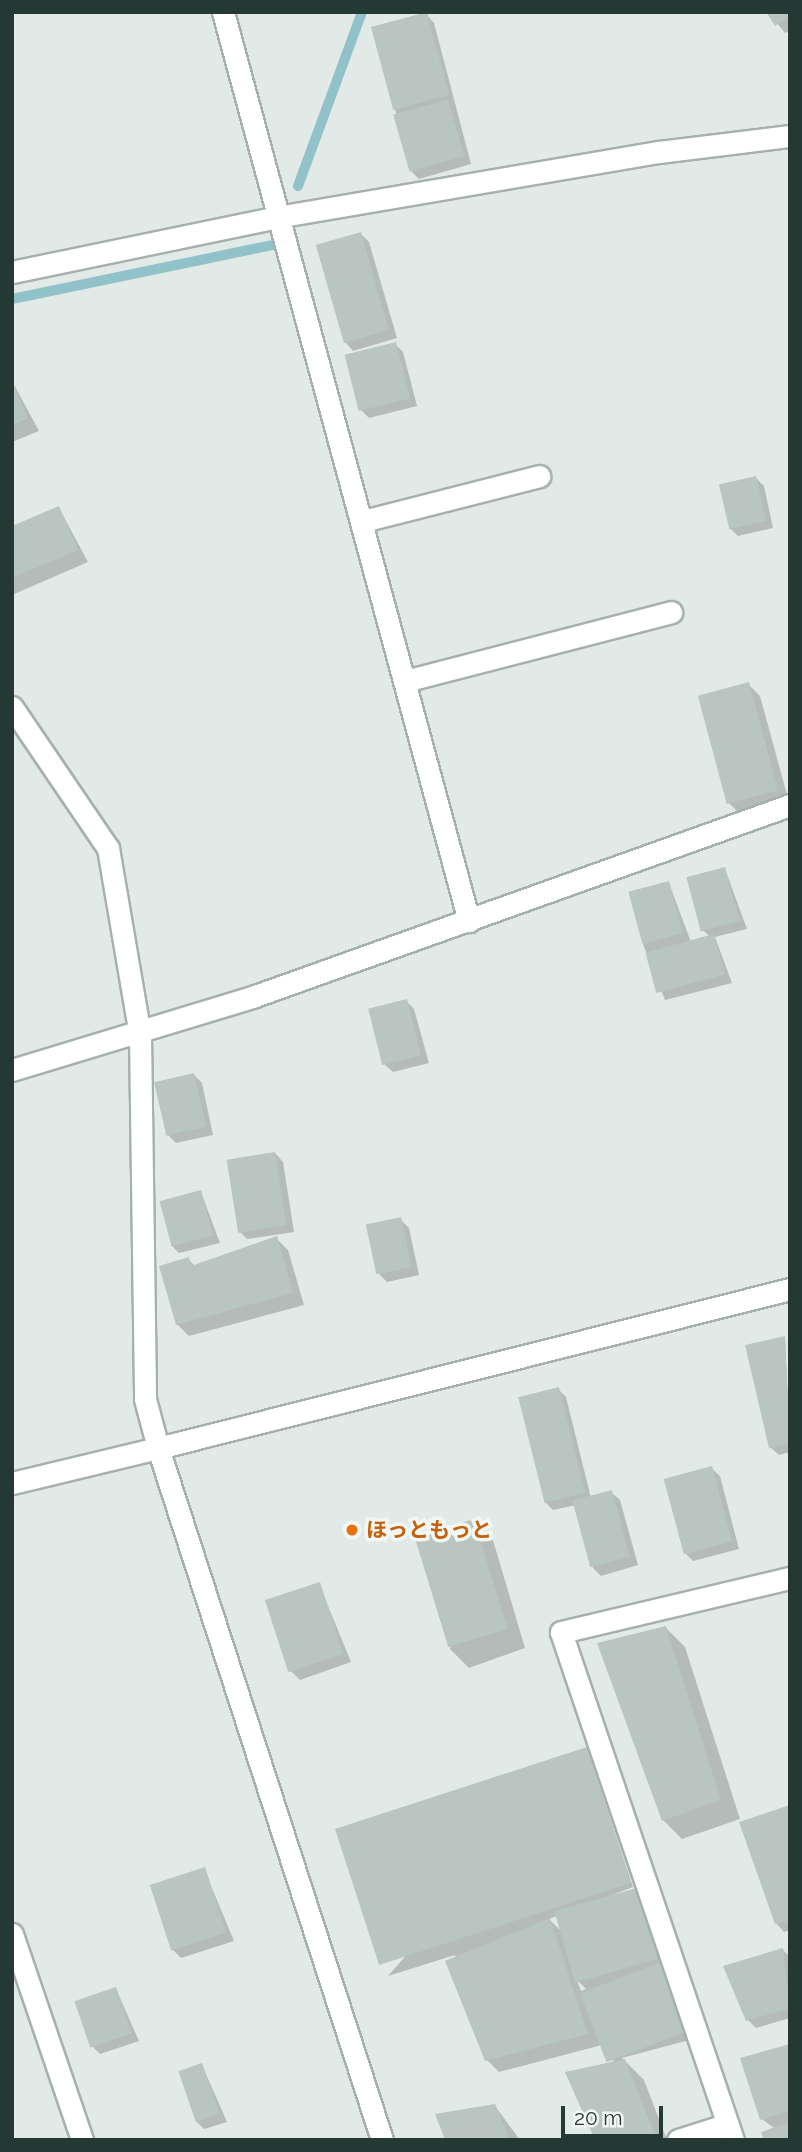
<!DOCTYPE html>
<html>
<head>
<meta charset="utf-8">
<style>
  body { margin:0 }
  #map { position:relative; width:802px; height:2152px; overflow:hidden; background:#e2eae7; font-family:Raleway,"Noto Sans JP",sans-serif }
  div>[style] { position:absolute }
  .shadow>* { inset:0; background:#0003 }
  .stream>* { height:10px; margin:-5px; padding:0 5px; transform-origin:5px; border-radius:5px; background:#91c1c9 }
  .building>* { inset:0; background:#b8c5c0; transform-origin:0 0 }
  .roads { filter:drop-shadow(2px 0 #a5b1ad) drop-shadow(-2px 0 #a5b1ad) drop-shadow(0 2px #a5b1ad) drop-shadow(0 -2px #a5b1ad) }
  .street>* { height:21px; margin:-10.5px; padding:0 10.5px; transform-origin:10.5px; border-radius:10.5px; background:#fff }
  .secondary>* { height:21px; margin:-10.5px; padding:0 10.5px; transform-origin:10.5px; border-radius:10.5px; background:#fff }
  .dots>* { width:19px; height:19px; translate:-50% -50%; box-sizing:border-box; border:4px solid #f2f7f5; border-radius:50% }
  span { translate:-50% -50%; white-space:nowrap; text-align:center; line-height:1.15; -webkit-text-stroke:7px #f2f7f5; paint-order:stroke }
  .food-label { font-size:21px; color:#c56008; font-weight:700 }
  .left { translate:0 -50%; text-align:left }
  .frame { position:absolute; inset:0; border:14px solid #243933; pointer-events:none }
  .scale { position:absolute; left:561px; top:2106px; width:102px; height:32px; box-sizing:border-box; border:4px solid #243933; border-top:0; padding-left:9px; font-size:21px; line-height:24px; white-space:nowrap; color:#243933; -webkit-text-stroke:5px #f2f7f5; paint-order:stroke }
</style>
</head>
<body>
<div id="map">
  <div class="shadow">
    <i style="clip-path:polygon(768px 12px,790px 12px,790px 30px,785px 33px)"></i>
    <i style="clip-path:polygon(426px 14px,434px 23px,471px 164px,419px 179px,411px 171px,395px 109px)"></i>
    <i style="clip-path:polygon(361px 234px,369px 242px,397px 338px,353px 351px,345px 342px)"></i>
    <i style="clip-path:polygon(395px 344px,403px 352px,417px 406px,369px 418px,361px 410px)"></i>
    <i style="clip-path:polygon(12px 381px,39px 431px,12px 442px)"></i>
    <i style="clip-path:polygon(756px 478px,764px 486px,773px 528px,738px 536px,730px 528px)"></i>
    <i style="clip-path:polygon(59px 508px,88px 562px,12px 595px,12px 528px)"></i>
    <i style="clip-path:polygon(748px 684px,760px 696px,789px 802px,741px 815px,729px 803px)"></i>
    <i style="clip-path:polygon(725px 869px,747px 929px,715px 937px,732px 983px,665px 1000px,643px 944px,669px 883px,691px 942px,710px 937px,703px 930px)"></i>
    <i style="clip-path:polygon(406px 1001px,414px 1009px,429px 1063px,393px 1072px,384px 1064px)"></i>
    <i style="clip-path:polygon(194px 1075px,202px 1083px,213px 1135px,176px 1143px,168px 1135px)"></i>
    <i style="clip-path:polygon(275px 1153px,283px 1162px,294px 1232px,247px 1239px,239px 1231px)"></i>
    <i style="clip-path:polygon(201px 1192px,220px 1243px,179px 1253px,171px 1245px)"></i>
    <i style="clip-path:polygon(400px 1219px,409px 1228px,419px 1275px,387px 1282px,379px 1274px)"></i>
    <i style="clip-path:polygon(276px 1238px,288px 1250px,304px 1305px,189px 1336px,177px 1324px,188px 1259px,195px 1266px)"></i>
    <i style="clip-path:polygon(785px 1338px,790px 1452px,779px 1455px,770px 1447px)"></i>
    <i style="clip-path:polygon(558px 1389px,566px 1397px,591px 1498px,611px 1492px,620px 1500px,638px 1565px,601px 1576px,593px 1568px,576px 1505px,553px 1510px,545px 1502px)"></i>
    <i style="clip-path:polygon(711px 1468px,720px 1476px,739px 1549px,693px 1561px,684px 1552px)"></i>
    <i style="clip-path:polygon(474px 1521px,493px 1540px,525px 1648px,469px 1668px,450px 1649px)"></i>
    <i style="clip-path:polygon(319px 1584px,351px 1662px,300px 1680px,291px 1671px)"></i>
    <i style="clip-path:polygon(666px 1628px,685px 1647px,740px 1819px,682px 1839px,663px 1820px)"></i>
    <i style="clip-path:polygon(evenodd,587px 1749px,633px 1887px,549px 1919px,564px 1934px,640px 1889px,697px 2038px,622px 2058px,644px 2080px,667px 2140px,597px 2140px,615px 2063px,602px 2045px,499px 2072px,487px 2060px,455px 1955px,388px 1976px,587px 1749px,577px 1980px,586px 1989px,581px 1991px,577px 1980px)"></i>
    <i style="clip-path:polygon(790px 1807px,790px 1930px,784px 1932px,776px 1923px)"></i>
    <i style="clip-path:polygon(204px 1869px,234px 1941px,181px 1958px,173px 1950px)"></i>
    <i style="clip-path:polygon(783px 1950px,790px 1957px,790px 2018px,756px 2028px,748px 2020px)"></i>
    <i style="clip-path:polygon(116px 1989px,139px 2041px,100px 2054px,92px 2046px)"></i>
    <i style="clip-path:polygon(790px 2046px,790px 2140px,762px 2119px)"></i>
    <i style="clip-path:polygon(202px 2065px,227px 2122px,204px 2129px,196px 2121px)"></i>
    <i style="clip-path:polygon(495px 2106px,520px 2140px,447px 2140px)"></i>
  </div>
  <div class="stream">
    <i style="left:298px;top:186px;width:185px;rotate:-69.8deg"></i>
    <i style="left:12px;top:299px;width:272px;rotate:-11.7deg"></i>
  </div>
  <div class="building">
    <i style="left:427px;top:12px;width:86px;height:58px;rotate:75deg"></i>
    <i style="clip-path:polygon(766px 12px,790px 12px,790px 16px,775px 26px)"></i>
    <i style="left:448px;top:99px;width:59px;height:57px;rotate:74deg"></i>
    <i style="left:361px;top:232px;width:102px;height:47px;rotate:74deg"></i>
    <i style="left:396px;top:342px;width:58px;height:53px;rotate:76deg"></i>
    <i style="clip-path:polygon(12px 382px,28px 418px,12px 425px)"></i>
    <i style="left:756px;top:476px;width:46px;height:38px;rotate:77deg"></i>
    <i style="clip-path:polygon(59px 506px,78px 550px,12px 578px,12px 526px)"></i>
    <i style="left:749px;top:682px;width:112px;height:53px;rotate:75deg"></i>
    <i style="left:725px;top:867px;width:56px;height:40px;rotate:75deg"></i>
    <i style="left:669px;top:881px;width:54px;height:42px;rotate:75deg"></i>
    <i style="left:714px;top:934px;width:42px;height:71px;rotate:75deg"></i>
    <i style="left:407px;top:999px;width:58px;height:40px;rotate:76deg"></i>
    <i style="left:194px;top:1073px;width:55px;height:41px;rotate:77deg"></i>
    <i style="left:275px;top:1152px;width:74px;height:49px;rotate:81deg"></i>
    <i style="left:201px;top:1190px;width:47px;height:43px;rotate:75deg"></i>
    <i style="left:401px;top:1217px;width:51px;height:36px;rotate:78deg"></i>
    <i style="clip-path:polygon(277px 1236px,293px 1293px,176px 1325px,159px 1266px,189px 1257px,191px 1266px)"></i>
    <i style="clip-path:polygon(785px 1336px,790px 1443px,769px 1448px,745px 1345px)"></i>
    <i style="left:559px;top:1387px;width:109px;height:42px;rotate:76deg"></i>
    <i style="left:712px;top:1466px;width:78px;height:50px;rotate:75deg"></i>
    <i style="left:612px;top:1490px;width:69px;height:41px;rotate:75deg"></i>
    <i style="left:474px;top:1519px;width:115px;height:62px;rotate:73deg"></i>
    <i style="left:320px;top:1582px;width:76px;height:58px;rotate:72deg"></i>
    <i style="clip-path:polygon(666px 1626px,721px 1800px,662px 1821px,597px 1643px)"></i>
    <i style="left:587px;top:1747px;width:143px;height:265px;rotate:72deg"></i>
    <i style="clip-path:polygon(790px 1805px,790px 1920px,775px 1924px,739px 1822px)"></i>
    <i style="left:205px;top:1867px;width:69px;height:58px;rotate:72deg"></i>
    <i style="left:640px;top:1887px;width:74px;height:89px;rotate:74deg"></i>
    <i style="clip-path:polygon(550px 1918px,588px 2034px,485px 2061px,445px 1961px)"></i>
    <i style="clip-path:polygon(783px 1948px,790px 2008px,746px 2021px,723px 1966px)"></i>
    <i style="left:664px;top:1961px;width:74px;height:90px;rotate:69deg"></i>
    <i style="left:116px;top:1987px;width:49px;height:44px;rotate:71deg"></i>
    <i style="clip-path:polygon(790px 2044px,790px 2111px,760px 2120px,740px 2058px)"></i>
    <i style="clip-path:polygon(625px 2059px,657px 2140px,595px 2140px,565px 2072px)"></i>
    <i style="left:202px;top:2063px;width:54px;height:25px;rotate:71deg"></i>
    <i style="clip-path:polygon(495px 2104px,510px 2140px,445px 2140px,435px 2114px)"></i>
    <i style="clip-path:polygon(790px 2122px,790px 2140px,764px 2140px,761px 2132px)"></i>
  </div>
  <div class="roads">
    <div class="street">
      <i style="left:223px;top:12px;width:942px;rotate:74.86deg"></i>
      <i style="left:12px;top:272px;width:277px;rotate:-11.7deg"></i>
      <i style="left:283px;top:216px;width:381px;rotate:-9.7deg"></i>
      <i style="left:659px;top:152px;width:132px;rotate:-7deg"></i>
      <i style="left:363px;top:521px;width:182px;rotate:-14.3deg"></i>
      <i style="left:405px;top:681px;width:275px;rotate:-14.5deg"></i>
      <i style="left:12px;top:707px;width:171px;rotate:55.8deg"></i>
      <i style="left:108px;top:848px;width:190px;rotate:80.3deg"></i>
      <i style="left:140px;top:1035px;width:364px;rotate:89.2deg"></i>
      <i style="left:145px;top:1399px;width:51px;rotate:75.1deg"></i>
      <i style="left:158px;top:1448px;width:652px;rotate:-14.12deg"></i>
      <i style="left:12px;top:1070px;width:254px;rotate:-16.9deg"></i>
      <i style="left:255px;top:996px;width:568px;rotate:-19.65deg"></i>
      <i style="left:12px;top:1934px;width:218px;rotate:71.2deg"></i>
      <i style="left:678px;top:2140px;width:52px;rotate:-17.7deg"></i>
      <i style="left:733px;top:2140px;width:536px;rotate:-108.71deg"></i>
      <i style="left:561px;top:1632px;width:235px;rotate:-13.3deg"></i>
    </div>
    <div class="secondary">
      <i style="left:12px;top:1483px;width:150px;rotate:-13.5deg"></i>
      <i style="left:158px;top:1448px;width:727px;rotate:72.06deg"></i>
    </div>
  </div>
  <div class="dots">
    <i style="left:352px;top:1530px;background:#e8710a"></i>
  </div>
  <div class="food-label">
    <span class="left" style="left:366px;top:1530px">ほっともっと</span>
  </div>
  <div class="frame"></div>
  <div class="scale">20 m</div>
</div>
</body>
</html>
